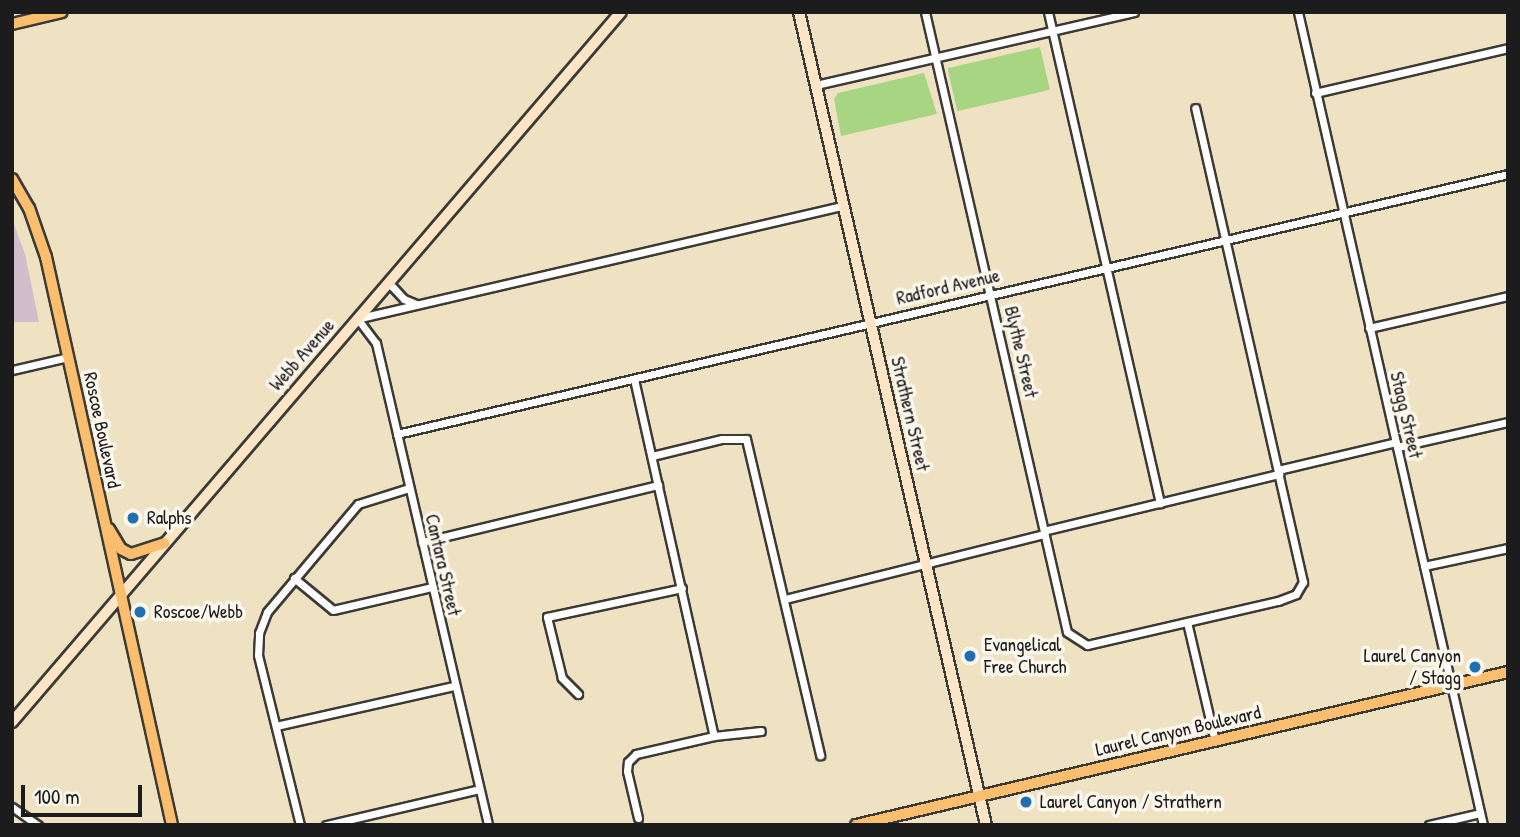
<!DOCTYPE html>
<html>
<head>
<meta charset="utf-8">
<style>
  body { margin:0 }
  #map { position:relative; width:1520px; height:837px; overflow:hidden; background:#eee2c3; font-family:"Patrick Hand",sans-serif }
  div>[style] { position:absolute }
  .industrial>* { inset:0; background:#d1bdcc }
  .green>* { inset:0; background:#a8d582; transform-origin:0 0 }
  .roads { filter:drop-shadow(2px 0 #3c3a35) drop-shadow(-2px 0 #3c3a35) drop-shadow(0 2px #3c3a35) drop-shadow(0 -2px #3c3a35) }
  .street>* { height:7px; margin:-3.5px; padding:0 3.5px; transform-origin:3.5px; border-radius:3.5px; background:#fff }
  .secondary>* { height:10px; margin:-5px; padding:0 5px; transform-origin:5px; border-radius:5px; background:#fde5c5 }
  .primary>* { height:10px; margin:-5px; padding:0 5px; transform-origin:5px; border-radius:5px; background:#fbbd6e }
  .dots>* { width:19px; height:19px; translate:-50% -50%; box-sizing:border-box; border:4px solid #fbf7ec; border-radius:50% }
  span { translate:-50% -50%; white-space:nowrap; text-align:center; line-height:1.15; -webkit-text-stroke:7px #fbf7ec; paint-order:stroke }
  .street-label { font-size:19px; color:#1c1c1c }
  .poi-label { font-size:19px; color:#1c1c1c }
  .left { translate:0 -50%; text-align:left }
  .right { translate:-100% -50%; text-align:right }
  .frame { position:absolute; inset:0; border:14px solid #1c1c1c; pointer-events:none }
  .scale { position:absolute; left:21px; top:785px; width:121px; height:32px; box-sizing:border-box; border:4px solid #1c1c1c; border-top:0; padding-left:9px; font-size:21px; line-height:24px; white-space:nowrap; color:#1c1c1c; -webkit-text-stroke:5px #fbf7ec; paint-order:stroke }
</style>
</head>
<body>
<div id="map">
  <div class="industrial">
    <i style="clip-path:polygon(12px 219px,25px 254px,39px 322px,12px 322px)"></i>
  </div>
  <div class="green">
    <i style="left:1040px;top:47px;width:44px;height:95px;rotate:77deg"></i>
    <i style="clip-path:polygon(924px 73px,937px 114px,841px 136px,834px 99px,838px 93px)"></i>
  </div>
  <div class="roads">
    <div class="street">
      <i style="left:925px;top:12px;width:636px;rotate:77.1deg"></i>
      <i style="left:1067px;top:632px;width:24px;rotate:33deg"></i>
      <i style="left:1087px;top:645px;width:196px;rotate:-13deg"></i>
      <i style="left:1278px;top:601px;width:19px;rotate:-21deg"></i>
      <i style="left:1296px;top:594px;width:14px;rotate:-60deg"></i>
      <i style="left:1303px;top:582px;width:486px;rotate:-102.8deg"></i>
      <i style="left:1048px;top:12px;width:504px;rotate:77.15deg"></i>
      <i style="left:1298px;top:12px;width:834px;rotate:77.18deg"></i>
      <i style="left:816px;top:85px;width:326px;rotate:-12.9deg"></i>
      <i style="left:1315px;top:93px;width:198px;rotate:-13.1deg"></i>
      <i style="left:389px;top:283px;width:22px;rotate:47deg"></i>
      <i style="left:404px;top:299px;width:13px;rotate:23deg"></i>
      <i style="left:357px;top:318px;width:31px;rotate:53deg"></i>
      <i style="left:376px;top:343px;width:495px;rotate:76.9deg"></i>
      <i style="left:360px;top:318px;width:496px;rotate:-13.1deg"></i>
      <i style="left:1369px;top:328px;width:143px;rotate:-13deg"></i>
      <i style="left:12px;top:370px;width:57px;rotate:-13.1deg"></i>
      <i style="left:634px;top:379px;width:366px;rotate:77.4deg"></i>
      <i style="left:397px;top:434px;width:1141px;rotate:-13.17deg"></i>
      <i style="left:1397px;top:447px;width:114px;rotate:-12.7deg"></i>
      <i style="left:652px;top:456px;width:72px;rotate:-13.7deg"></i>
      <i style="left:722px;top:439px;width:24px"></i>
      <i style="left:746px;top:439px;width:325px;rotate:76.8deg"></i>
      <i style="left:1278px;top:470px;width:121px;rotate:-13.3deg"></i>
      <i style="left:1047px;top:530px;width:239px;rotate:-13.6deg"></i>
      <i style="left:422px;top:542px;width:243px;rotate:-13.6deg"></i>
      <i style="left:1424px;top:566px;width:86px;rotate:-12.1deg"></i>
      <i style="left:294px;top:578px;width:50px;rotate:39.4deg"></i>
      <i style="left:333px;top:610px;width:102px;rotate:-13.1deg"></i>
      <i style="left:785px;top:599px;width:267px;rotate:-14.1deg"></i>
      <i style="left:1187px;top:622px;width:122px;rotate:76.8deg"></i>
      <i style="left:578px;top:694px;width:23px;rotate:-135deg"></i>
      <i style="left:562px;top:678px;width:63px;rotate:-103.8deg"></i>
      <i style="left:547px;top:617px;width:138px;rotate:-12.1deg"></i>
      <i style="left:276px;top:726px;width:182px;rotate:-12.7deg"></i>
      <i style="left:12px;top:807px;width:32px;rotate:35deg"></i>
      <i style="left:638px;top:818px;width:48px;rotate:-103.2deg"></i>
      <i style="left:627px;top:771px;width:9px;rotate:-84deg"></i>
      <i style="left:628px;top:762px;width:11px;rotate:-45deg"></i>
      <i style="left:636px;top:754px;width:80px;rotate:-13deg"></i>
      <i style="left:714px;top:736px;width:47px;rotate:-6.1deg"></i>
      <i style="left:300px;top:825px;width:175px;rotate:-103.9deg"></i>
      <i style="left:258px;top:655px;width:22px;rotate:-87deg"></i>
      <i style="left:259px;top:633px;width:22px;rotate:-69deg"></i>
      <i style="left:267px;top:612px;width:141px;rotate:-49.9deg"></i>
      <i style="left:358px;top:504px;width:53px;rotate:-17.4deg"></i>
      <i style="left:326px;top:825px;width:157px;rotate:-13.2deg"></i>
      <i style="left:1429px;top:825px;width:52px;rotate:-13.2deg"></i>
    </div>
    <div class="secondary">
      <i style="left:799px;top:12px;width:834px;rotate:77.05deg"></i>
      <i style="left:12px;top:722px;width:935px;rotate:-49.38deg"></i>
    </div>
    <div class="primary">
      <i style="left:12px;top:24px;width:51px;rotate:-13.5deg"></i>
      <i style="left:12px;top:179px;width:34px;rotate:60deg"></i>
      <i style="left:29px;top:208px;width:52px;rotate:70.9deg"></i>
      <i style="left:46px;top:257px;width:582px;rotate:77.49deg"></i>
      <i style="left:109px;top:529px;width:23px;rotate:59deg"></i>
      <i style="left:121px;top:549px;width:11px;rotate:27deg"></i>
      <i style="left:131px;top:554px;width:35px;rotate:-18deg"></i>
      <i style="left:856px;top:825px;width:670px;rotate:-13.21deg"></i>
    </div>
  </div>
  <div class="dots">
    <i style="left:133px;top:518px;background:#1f6fb2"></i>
    <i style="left:140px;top:612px;background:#1f6fb2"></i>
    <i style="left:970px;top:656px;background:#1f6fb2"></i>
    <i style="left:1475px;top:667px;background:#1f6fb2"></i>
    <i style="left:1026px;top:802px;background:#1f6fb2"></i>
  </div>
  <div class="street-label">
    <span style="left:948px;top:287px;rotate:-13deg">Radford Avenue</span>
    <span style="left:1021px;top:352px;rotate:77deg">Blythe Street</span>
    <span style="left:302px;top:355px;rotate:-49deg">Webb Avenue</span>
    <span style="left:910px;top:414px;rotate:77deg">Strathern Street</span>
    <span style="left:1406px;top:415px;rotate:77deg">Stagg Street</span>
    <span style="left:102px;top:430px;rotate:78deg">Roscoe Boulevard</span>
    <span style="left:443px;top:565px;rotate:77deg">Cantara Street</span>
    <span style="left:1178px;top:731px;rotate:-13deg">Laurel Canyon Boulevard</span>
  </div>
  <div class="poi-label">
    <span class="left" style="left:147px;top:518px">Ralphs</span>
    <span class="left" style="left:154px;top:612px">Roscoe/Webb</span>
    <span class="left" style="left:984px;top:656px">Evangelical<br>Free Church</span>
    <span class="right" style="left:1461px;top:667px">Laurel Canyon<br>/ Stagg</span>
    <span class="left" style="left:1040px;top:802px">Laurel Canyon / Strathern</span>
  </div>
  <div class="frame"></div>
  <div class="scale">100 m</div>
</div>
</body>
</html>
